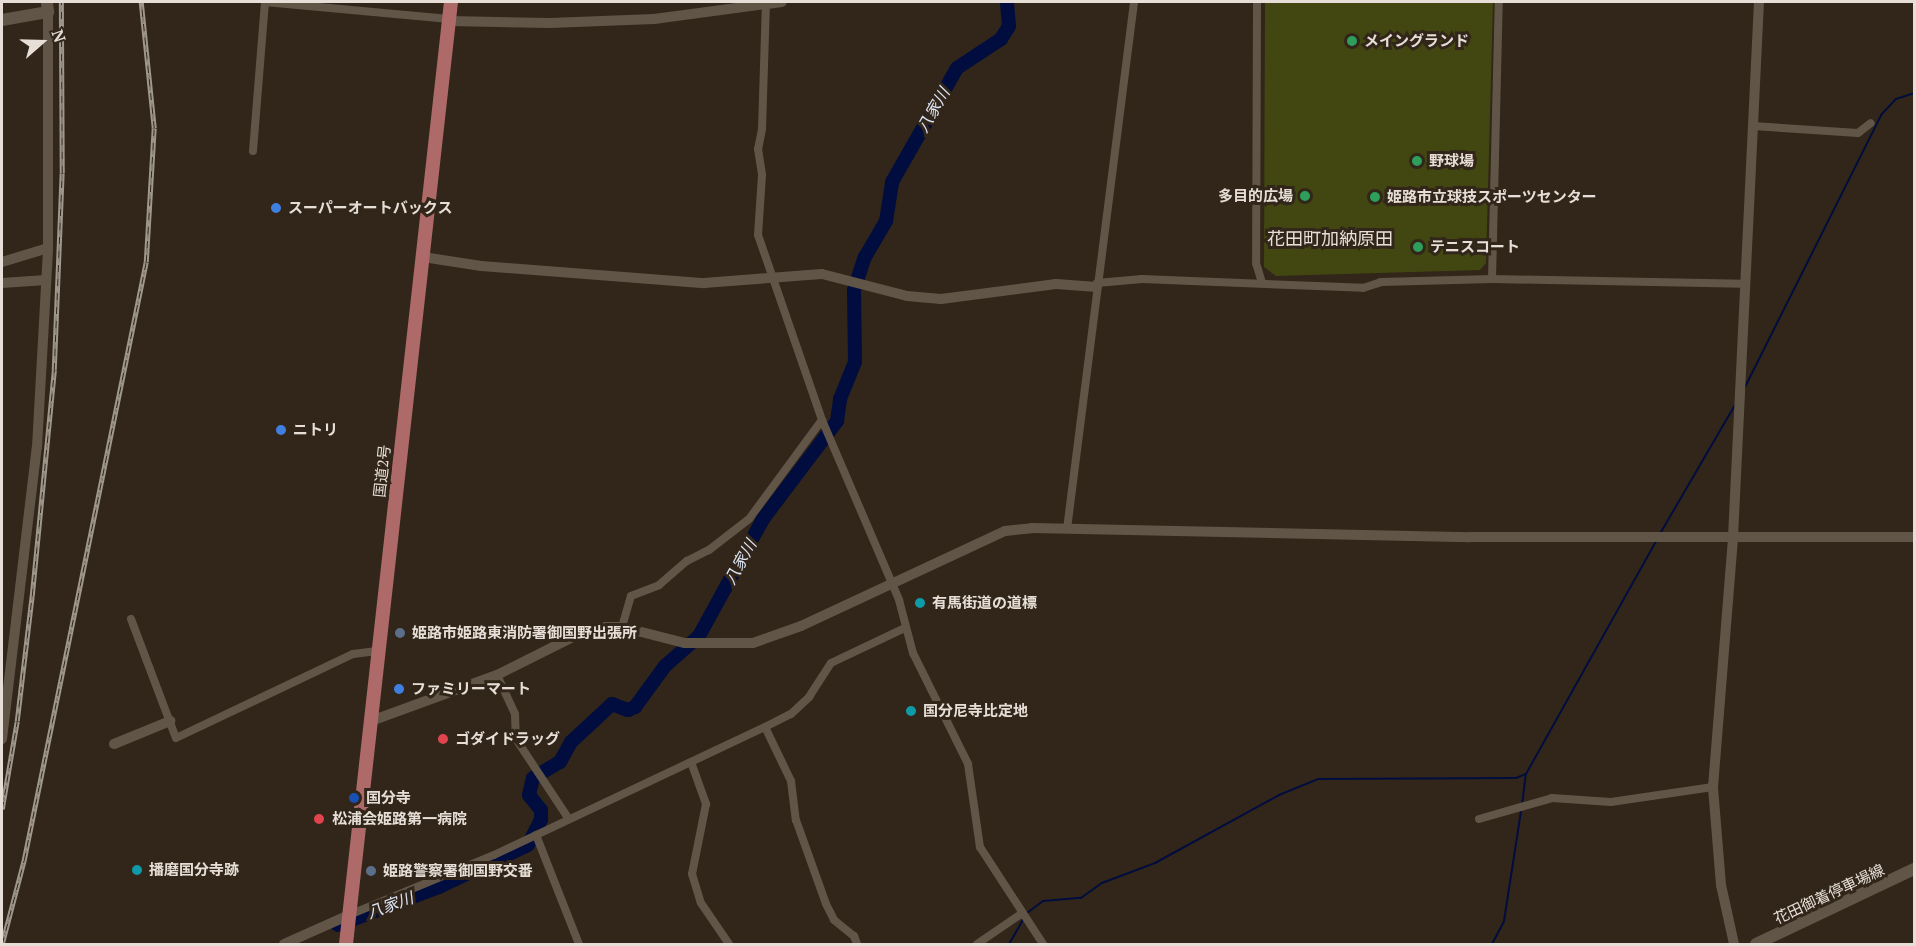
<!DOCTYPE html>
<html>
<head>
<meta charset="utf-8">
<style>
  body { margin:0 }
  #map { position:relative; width:1916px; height:946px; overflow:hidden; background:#312619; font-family:"PT Serif","Noto Sans JP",serif }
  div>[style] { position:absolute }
  .green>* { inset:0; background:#424711 }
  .stream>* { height:2px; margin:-1px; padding:0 1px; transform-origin:1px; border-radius:1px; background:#010d3e }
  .river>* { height:14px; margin:-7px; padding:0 7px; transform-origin:7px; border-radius:7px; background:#010d3e }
  .minor>* { height:8px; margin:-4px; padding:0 4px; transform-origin:4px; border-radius:4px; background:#615547 }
  .tertiary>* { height:10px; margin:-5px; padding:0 5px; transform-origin:5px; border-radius:5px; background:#615547 }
  .secondary>* { height:12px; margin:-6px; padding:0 6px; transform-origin:6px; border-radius:6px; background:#615547 }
  .trunk>* { height:14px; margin:-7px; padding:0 7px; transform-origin:7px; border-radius:7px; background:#ae6a68 }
  .rail>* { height:4.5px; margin-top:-2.25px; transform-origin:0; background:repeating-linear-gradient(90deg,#312619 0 7px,#a0978d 0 14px); box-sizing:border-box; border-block:2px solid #a0978d }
  .dots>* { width:16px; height:16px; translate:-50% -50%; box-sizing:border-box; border:3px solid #312619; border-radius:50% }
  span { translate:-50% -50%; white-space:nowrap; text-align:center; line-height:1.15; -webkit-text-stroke:6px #312619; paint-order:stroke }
  .poi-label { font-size:15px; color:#e7dfd7; font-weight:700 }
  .left { translate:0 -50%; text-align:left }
  .right { translate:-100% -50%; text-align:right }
  .street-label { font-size:15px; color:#e7dfd7 }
  .water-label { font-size:16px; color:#dce5f6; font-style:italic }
  .quarter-label { font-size:18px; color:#e7dfd7 }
  .frame { position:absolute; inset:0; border:3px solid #e7dfd7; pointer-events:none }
  .north { position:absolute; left:12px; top:12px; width:60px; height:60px; -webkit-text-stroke:4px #312619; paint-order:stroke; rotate:70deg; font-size:16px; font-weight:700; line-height:24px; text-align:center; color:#e7dfd7 }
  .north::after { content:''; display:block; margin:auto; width:21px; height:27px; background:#e7dfd7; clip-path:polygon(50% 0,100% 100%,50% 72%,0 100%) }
</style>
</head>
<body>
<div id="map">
  <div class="green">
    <i style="clip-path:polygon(1265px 2px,1493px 2px,1486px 263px,1480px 270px,1276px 276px,1264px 267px)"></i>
  </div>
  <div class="stream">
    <i style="left:1745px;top:387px;width:304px;rotate:-63.4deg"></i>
    <i style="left:1881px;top:115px;width:22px;rotate:-47deg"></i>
    <i style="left:1896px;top:99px;width:19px;rotate:-18deg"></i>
    <i style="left:1661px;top:532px;width:147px;rotate:-59.8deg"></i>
    <i style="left:1522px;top:805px;width:31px;rotate:-83deg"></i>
    <i style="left:1526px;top:774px;width:268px;rotate:-60.8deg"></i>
    <i style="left:1027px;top:913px;width:20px;rotate:-37deg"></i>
    <i style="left:1043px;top:901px;width:38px;rotate:-5deg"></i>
    <i style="left:1081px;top:898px;width:26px;rotate:-36deg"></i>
    <i style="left:1102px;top:883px;width:57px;rotate:-20.7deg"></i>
    <i style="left:1155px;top:863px;width:141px;rotate:-28.7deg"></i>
    <i style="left:1279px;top:795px;width:42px;rotate:-22.3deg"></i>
    <i style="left:1318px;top:779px;width:198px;rotate:-0.3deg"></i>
    <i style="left:1516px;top:778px;width:11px;rotate:-22deg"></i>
    <i style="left:1009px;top:944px;width:30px;rotate:-60deg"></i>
    <i style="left:1492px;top:944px;width:26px;rotate:-62deg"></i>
    <i style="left:1504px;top:921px;width:111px;rotate:-81.2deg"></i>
  </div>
  <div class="river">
    <i style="left:338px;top:925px;width:108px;rotate:-20.6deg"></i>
    <i style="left:439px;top:887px;width:98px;rotate:-25.3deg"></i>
    <i style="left:528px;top:845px;width:29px;rotate:-63deg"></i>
    <i style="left:541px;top:819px;width:9px;rotate:-90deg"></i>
    <i style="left:541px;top:810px;width:19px;rotate:-129deg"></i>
    <i style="left:529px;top:795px;width:17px;rotate:-77deg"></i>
    <i style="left:533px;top:778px;width:31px;rotate:-31deg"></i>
    <i style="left:560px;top:762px;width:23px;rotate:-61deg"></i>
    <i style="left:571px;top:742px;width:56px;rotate:-42.8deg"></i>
    <i style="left:612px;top:704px;width:17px;rotate:21deg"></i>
    <i style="left:628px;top:710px;width:8px;rotate:-23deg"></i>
    <i style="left:635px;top:707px;width:51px;rotate:-53.8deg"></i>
    <i style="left:665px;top:666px;width:45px;rotate:-41.4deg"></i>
    <i style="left:699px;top:636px;width:133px;rotate:-61.3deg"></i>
    <i style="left:763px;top:519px;width:123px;rotate:-52.9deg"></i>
    <i style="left:837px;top:421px;width:22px;rotate:-82deg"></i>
    <i style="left:840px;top:399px;width:40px;rotate:-68deg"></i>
    <i style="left:855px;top:362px;width:72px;rotate:-90.8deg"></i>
    <i style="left:854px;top:290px;width:35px;rotate:-72deg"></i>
    <i style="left:865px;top:257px;width:42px;rotate:-59.7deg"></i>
    <i style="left:886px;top:221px;width:39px;rotate:-81deg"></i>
    <i style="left:892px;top:182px;width:131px;rotate:-60.3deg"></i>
    <i style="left:957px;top:68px;width:53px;rotate:-33.4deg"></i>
    <i style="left:1001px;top:39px;width:15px;rotate:-58deg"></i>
    <i style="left:1009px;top:26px;width:24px;rotate:-95deg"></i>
  </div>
  <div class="minor">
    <i style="left:766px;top:2px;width:127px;rotate:91.8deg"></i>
    <i style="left:762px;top:129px;width:20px;rotate:101deg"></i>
    <i style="left:758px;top:149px;width:26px;rotate:81deg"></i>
    <i style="left:762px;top:175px;width:60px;rotate:93.8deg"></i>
    <i style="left:758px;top:235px;width:196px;rotate:70.9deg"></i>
    <i style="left:822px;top:420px;width:196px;rotate:66.8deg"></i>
    <i style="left:899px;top:600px;width:55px;rotate:75.2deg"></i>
    <i style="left:913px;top:653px;width:124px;rotate:63.6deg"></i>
    <i style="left:968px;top:764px;width:84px;rotate:81.8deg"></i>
    <i style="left:980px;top:847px;width:116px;rotate:57deg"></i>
    <i style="left:1257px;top:2px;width:261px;rotate:90.2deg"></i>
    <i style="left:1256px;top:263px;width:21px;rotate:73deg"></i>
    <i style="left:1753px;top:126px;width:105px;rotate:3.8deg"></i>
    <i style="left:1858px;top:133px;width:16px;rotate:-38deg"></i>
    <i style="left:253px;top:151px;width:149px;rotate:-85.4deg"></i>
    <i style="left:265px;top:2px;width:185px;rotate:5.3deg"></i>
    <i style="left:1492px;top:279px;width:277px;rotate:-88.6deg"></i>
    <i style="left:1097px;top:283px;width:45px;rotate:-5.1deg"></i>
    <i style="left:1142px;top:279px;width:221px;rotate:2.3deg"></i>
    <i style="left:1363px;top:288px;width:19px;rotate:-18deg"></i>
    <i style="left:1381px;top:282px;width:111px;rotate:-1.5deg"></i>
    <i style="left:1492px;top:279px;width:251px;rotate:1.1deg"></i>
    <i style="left:1067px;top:529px;width:531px;rotate:-82.75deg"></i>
    <i style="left:131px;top:619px;width:127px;rotate:69.3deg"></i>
    <i style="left:176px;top:738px;width:196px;rotate:-25.4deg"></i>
    <i style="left:353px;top:654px;width:26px;rotate:-7deg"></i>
    <i style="left:622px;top:627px;width:32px;rotate:-74deg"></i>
    <i style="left:631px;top:596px;width:30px;rotate:-21deg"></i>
    <i style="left:659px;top:585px;width:37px;rotate:-41deg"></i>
    <i style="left:687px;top:561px;width:25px;rotate:-27deg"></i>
    <i style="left:709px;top:550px;width:51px;rotate:-37.8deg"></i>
    <i style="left:749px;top:519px;width:123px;rotate:-53.6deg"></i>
    <i style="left:497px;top:675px;width:43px;rotate:65.2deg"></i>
    <i style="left:515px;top:714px;width:25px;rotate:88deg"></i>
    <i style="left:516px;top:739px;width:95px;rotate:56.6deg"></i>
    <i style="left:765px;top:727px;width:60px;rotate:64.3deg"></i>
    <i style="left:791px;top:781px;width:39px;rotate:83deg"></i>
    <i style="left:796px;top:820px;width:89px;rotate:70.3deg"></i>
    <i style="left:826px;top:904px;width:18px;rotate:63deg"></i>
    <i style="left:834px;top:920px;width:26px;rotate:39deg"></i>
    <i style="left:854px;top:936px;width:9px;rotate:69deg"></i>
    <i style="left:691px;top:762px;width:45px;rotate:70.3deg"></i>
    <i style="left:706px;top:804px;width:71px;rotate:101.3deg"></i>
    <i style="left:692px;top:874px;width:30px;rotate:73deg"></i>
    <i style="left:701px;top:903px;width:50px;rotate:55.7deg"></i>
    <i style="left:1479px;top:819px;width:76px;rotate:-16deg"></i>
    <i style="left:1552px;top:798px;width:59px;rotate:3.9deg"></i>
    <i style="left:1611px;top:802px;width:103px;rotate:-8.4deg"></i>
    <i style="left:536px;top:835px;width:117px;rotate:68.5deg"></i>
    <i style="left:349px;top:915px;width:157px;rotate:-22.5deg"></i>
    <i style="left:494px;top:855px;width:300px;rotate:-25.3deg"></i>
    <i style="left:765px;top:727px;width:29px;rotate:-27deg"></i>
    <i style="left:791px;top:714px;width:25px;rotate:-43deg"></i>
    <i style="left:809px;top:697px;width:40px;rotate:-57.1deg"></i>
    <i style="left:831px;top:663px;width:82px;rotate:-25.3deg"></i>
    <i style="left:977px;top:944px;width:53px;rotate:-34.3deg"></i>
  </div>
  <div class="tertiary">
    <i style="left:449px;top:21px;width:101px;rotate:1.1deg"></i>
    <i style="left:550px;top:23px;width:104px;rotate:-2.2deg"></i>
    <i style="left:654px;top:19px;width:129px;rotate:-7.6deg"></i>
    <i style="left:423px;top:257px;width:59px;rotate:8.8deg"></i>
    <i style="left:481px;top:266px;width:224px;rotate:4.4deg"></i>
    <i style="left:704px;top:283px;width:118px;rotate:-4.4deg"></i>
    <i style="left:822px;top:274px;width:88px;rotate:14.5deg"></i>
    <i style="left:907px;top:296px;width:34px;rotate:5deg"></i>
    <i style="left:941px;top:299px;width:116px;rotate:-7.4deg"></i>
    <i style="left:1056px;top:284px;width:41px;rotate:4.2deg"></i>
    <i style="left:2px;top:262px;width:48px;rotate:-16.9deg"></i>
    <i style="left:2px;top:283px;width:44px;rotate:-3.9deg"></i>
    <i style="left:371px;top:721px;width:134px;rotate:-20.1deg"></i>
    <i style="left:497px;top:675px;width:96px;rotate:-26.6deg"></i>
    <i style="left:583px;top:632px;width:21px;rotate:-14deg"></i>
    <i style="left:603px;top:627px;width:19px"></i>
    <i style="left:622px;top:627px;width:65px;rotate:14.3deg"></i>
    <i style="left:685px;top:643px;width:68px"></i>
    <i style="left:753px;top:643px;width:51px;rotate:-19.5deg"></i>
    <i style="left:801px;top:626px;width:225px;rotate:-25deg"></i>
    <i style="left:1005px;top:531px;width:27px;rotate:-6deg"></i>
    <i style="left:1032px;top:528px;width:438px;rotate:1.2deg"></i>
    <i style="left:1470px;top:537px;width:444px"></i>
    <i style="left:2px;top:739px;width:294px;rotate:-83.2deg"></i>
    <i style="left:37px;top:447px;width:199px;rotate:-86.8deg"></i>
    <i style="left:48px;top:248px;width:236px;rotate:-90deg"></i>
    <i style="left:114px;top:744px;width:61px;rotate:-22.3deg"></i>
    <i style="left:284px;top:944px;width:71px;rotate:-24deg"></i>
    <i style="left:1734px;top:944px;width:60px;rotate:-102.4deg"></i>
    <i style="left:1721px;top:885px;width:98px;rotate:-94.7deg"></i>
    <i style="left:1713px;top:787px;width:251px;rotate:-85.4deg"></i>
    <i style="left:1733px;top:537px;width:536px;rotate:-87.22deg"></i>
  </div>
  <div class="secondary">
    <i style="left:2px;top:20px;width:47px;rotate:-9.9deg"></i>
    <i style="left:48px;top:12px;width:10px;rotate:-96deg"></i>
    <i style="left:1756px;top:944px;width:175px;rotate:-25.4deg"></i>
  </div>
  <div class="trunk">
    <i style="left:346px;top:944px;width:948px;rotate:-83.64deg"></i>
  </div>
  <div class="rail">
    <i style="left:2px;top:809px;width:89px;rotate:-80.3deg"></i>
    <i style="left:17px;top:721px;width:126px;rotate:-83.2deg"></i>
    <i style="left:32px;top:596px;width:227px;rotate:-84.4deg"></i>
    <i style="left:54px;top:370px;width:197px;rotate:-87.7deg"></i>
    <i style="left:62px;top:173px;width:171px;rotate:-90.3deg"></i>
    <i style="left:2px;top:944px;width:87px;rotate:-75.3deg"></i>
    <i style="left:24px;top:860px;width:610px;rotate:-78.47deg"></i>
    <i style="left:146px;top:262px;width:134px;rotate:-86.6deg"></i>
    <i style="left:154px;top:128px;width:127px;rotate:-95.9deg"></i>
  </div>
  <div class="dots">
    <i style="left:1352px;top:41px;background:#2e9e5b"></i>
    <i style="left:1417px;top:161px;background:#2e9e5b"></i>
    <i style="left:1305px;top:196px;background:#2e9e5b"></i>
    <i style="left:1375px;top:197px;background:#2e9e5b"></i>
    <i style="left:276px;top:208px;background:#3f7fe0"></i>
    <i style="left:1418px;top:247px;background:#2e9e5b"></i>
    <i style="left:281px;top:430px;background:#3f7fe0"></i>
    <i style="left:920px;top:603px;background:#0f9aa8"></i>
    <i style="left:400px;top:633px;background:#5c6f8a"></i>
    <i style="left:399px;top:689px;background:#3f7fe0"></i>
    <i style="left:911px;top:711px;background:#0f9aa8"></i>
    <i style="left:443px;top:739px;background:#e0444e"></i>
    <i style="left:354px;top:798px;background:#1a4fb4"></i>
    <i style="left:319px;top:819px;background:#e0444e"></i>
    <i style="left:137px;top:870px;background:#0f9aa8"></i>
    <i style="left:371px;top:871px;background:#5c6f8a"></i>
  </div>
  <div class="poi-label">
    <span class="left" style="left:1364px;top:41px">メイングランド</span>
    <span class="left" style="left:1429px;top:161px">野球場</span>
    <span class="right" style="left:1293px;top:196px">多目的広場</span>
    <span class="left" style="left:1387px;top:197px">姫路市立球技スポーツセンター</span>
    <span class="left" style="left:288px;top:208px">スーパーオートバックス</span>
    <span class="left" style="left:1430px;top:247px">テニスコート</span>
    <span class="left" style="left:293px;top:430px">ニトリ</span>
    <span class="left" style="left:932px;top:603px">有馬街道の道標</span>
    <span class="left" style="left:412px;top:633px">姫路市姫路東消防署御国野出張所</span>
    <span class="left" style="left:411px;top:689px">ファミリーマート</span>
    <span class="left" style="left:923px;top:711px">国分尼寺比定地</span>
    <span class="left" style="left:455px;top:739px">ゴダイドラッグ</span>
    <span class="left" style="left:366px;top:798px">国分寺</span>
    <span class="left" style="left:332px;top:819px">松浦会姫路第一病院</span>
    <span class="left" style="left:149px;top:870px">播磨国分寺跡</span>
    <span class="left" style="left:383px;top:871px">姫路警察署御国野交番</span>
  </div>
  <div class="street-label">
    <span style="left:382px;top:471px;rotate:-84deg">国道2号</span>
    <span style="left:1829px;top:894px;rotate:-25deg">花田御着停車場線</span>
  </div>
  <div class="water-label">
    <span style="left:933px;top:110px;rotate:-60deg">八家川</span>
    <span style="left:740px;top:562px;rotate:-61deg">八家川</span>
    <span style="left:390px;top:905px;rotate:-20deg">八家川</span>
  </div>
  <div class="quarter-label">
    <span style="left:1330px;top:238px">花田町加納原田</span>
  </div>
  <div class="frame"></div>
  <div class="north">N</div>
</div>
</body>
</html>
